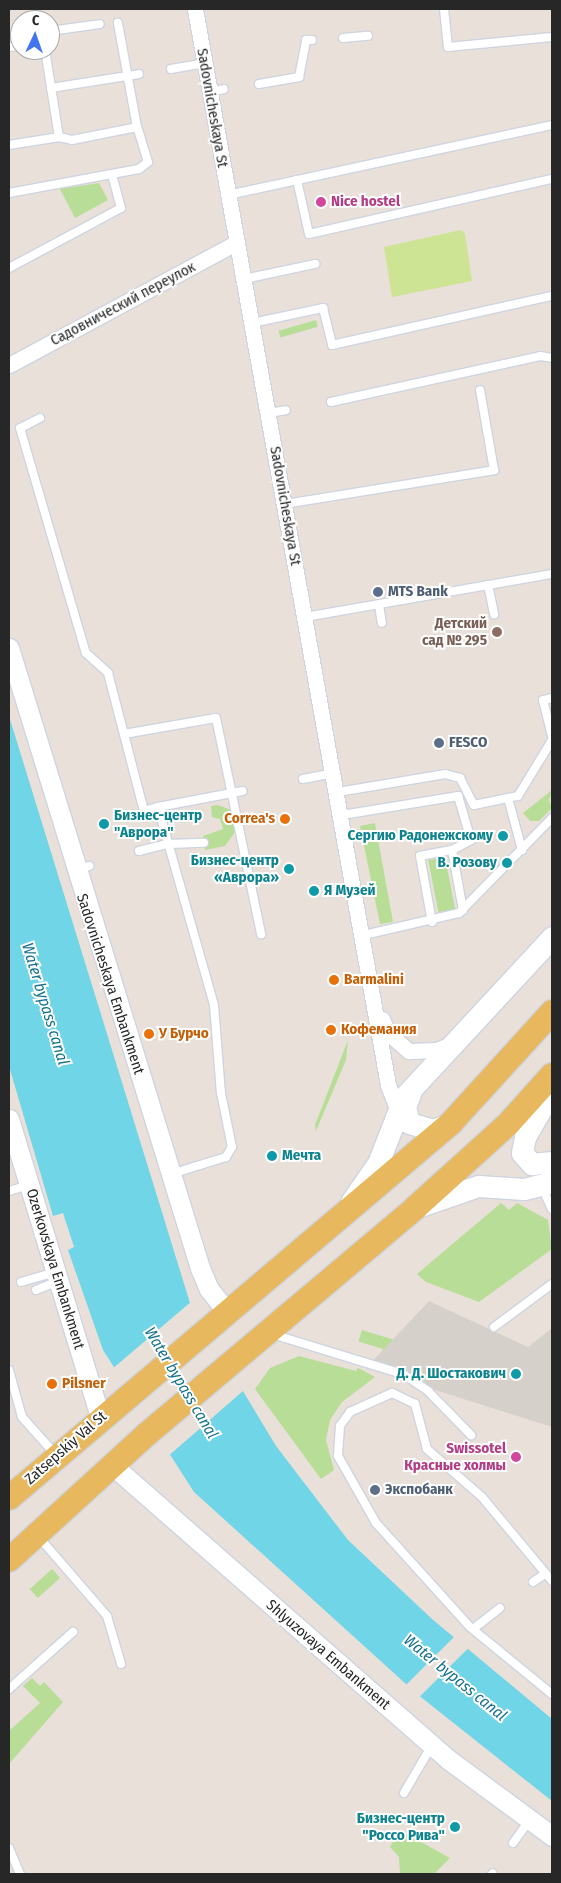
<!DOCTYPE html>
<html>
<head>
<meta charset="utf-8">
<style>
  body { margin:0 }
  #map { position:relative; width:561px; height:1883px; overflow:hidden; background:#e9e0d9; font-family:"Fira Sans Condensed",sans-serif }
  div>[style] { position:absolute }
  .green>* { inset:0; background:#b8dd97; transform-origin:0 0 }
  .pitch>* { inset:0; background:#cce493 }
  .plaza>* { inset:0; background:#d6d0cb }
  .water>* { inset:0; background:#70d5e7 }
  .pier>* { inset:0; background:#e9e0d9; transform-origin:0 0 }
  .roads { filter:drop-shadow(1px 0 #ced4e0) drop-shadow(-1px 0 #ced4e0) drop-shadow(0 1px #ced4e0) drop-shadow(0 -1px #ced4e0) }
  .service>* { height:8px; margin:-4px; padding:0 4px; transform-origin:4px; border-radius:4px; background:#fff }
  .minor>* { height:15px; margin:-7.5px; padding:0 7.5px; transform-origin:7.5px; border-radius:7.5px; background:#fff }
  .tertiary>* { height:19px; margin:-9.5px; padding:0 9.5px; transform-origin:9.5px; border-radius:9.5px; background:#fff }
  .secondary>* { height:21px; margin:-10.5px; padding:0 10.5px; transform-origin:10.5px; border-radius:10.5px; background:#fff }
  .primary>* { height:24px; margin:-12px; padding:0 12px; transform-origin:12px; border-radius:12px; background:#e8b85f }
  .dots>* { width:14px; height:14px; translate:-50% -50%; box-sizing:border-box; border:2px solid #fff; border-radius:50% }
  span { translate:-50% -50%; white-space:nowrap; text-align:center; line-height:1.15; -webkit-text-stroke:4px #fff; paint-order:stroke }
  .street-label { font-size:15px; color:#272727 }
  .hotel-label { font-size:15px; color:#b23c85; font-weight:700 }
  .left { translate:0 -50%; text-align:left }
  .right { translate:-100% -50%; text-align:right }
  .service-label { font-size:15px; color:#4e5e75; font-weight:700 }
  .education-label { font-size:15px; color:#785e54; font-weight:700 }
  .culture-label { font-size:15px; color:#0d838f; font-weight:700 }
  .food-label { font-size:15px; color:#c56008; font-weight:700 }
  .water-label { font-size:16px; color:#14728e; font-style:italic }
  .frame { position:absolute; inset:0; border:10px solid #272727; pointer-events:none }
  .north { position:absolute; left:10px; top:10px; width:50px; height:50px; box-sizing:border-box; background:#fff; border:1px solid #a9a9a9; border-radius:50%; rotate:3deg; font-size:14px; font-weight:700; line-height:20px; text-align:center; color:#272727 }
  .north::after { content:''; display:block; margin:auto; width:18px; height:22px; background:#4075ef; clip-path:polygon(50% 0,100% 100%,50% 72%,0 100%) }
</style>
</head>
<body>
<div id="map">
  <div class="green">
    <i style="clip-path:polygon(99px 183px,108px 200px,75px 218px,60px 189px)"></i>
    <i style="left:316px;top:320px;width:7px;height:39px;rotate:74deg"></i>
    <i style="clip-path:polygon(552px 790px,549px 800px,552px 808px,539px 821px,530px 821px,523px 813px)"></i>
    <i style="clip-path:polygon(218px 805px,231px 810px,237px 829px,225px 846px,205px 850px,203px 836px,223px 829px,220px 819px,212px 817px,211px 806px)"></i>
    <i style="clip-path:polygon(375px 823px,393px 922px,380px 924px,360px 826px)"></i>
    <i style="left:445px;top:857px;width:53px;height:17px;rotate:79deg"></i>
    <i style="clip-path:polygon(348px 1040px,346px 1060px,316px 1131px,315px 1125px)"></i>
    <i style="clip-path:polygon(501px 1203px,509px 1210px,517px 1203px,548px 1220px,552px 1249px,479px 1302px,426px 1282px,417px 1274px)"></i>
    <i style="left:362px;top:1330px;width:89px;height:12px;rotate:17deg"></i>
    <i style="clip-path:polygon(299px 1356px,356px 1371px,358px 1368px,375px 1377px,342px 1402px,330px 1420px,326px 1440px,334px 1470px,321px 1479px,255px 1389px,270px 1368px)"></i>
    <i style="left:52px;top:1569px;width:12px;height:30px;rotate:48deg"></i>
    <i style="clip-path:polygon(32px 1678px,40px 1686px,44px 1682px,63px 1702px,9px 1764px,9px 1731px,40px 1703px,23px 1686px)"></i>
    <i style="clip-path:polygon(399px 1830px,450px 1858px,434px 1874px,400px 1874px,399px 1857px,390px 1847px)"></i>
  </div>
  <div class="pitch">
    <i style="clip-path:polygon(461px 230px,465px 234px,472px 281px,392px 297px,384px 247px)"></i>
  </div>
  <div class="plaza">
    <i style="clip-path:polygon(429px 1301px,528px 1347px,552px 1328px,552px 1427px,366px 1368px)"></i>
  </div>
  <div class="water">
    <i style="clip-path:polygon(9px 716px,190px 1303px,276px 1446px,348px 1540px,432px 1619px,552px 1719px,552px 1801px,417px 1694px,194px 1492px,103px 1350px,68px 1250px,74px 1247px,63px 1213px,53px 1216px,9px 1066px)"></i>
  </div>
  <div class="pier">
    <i style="clip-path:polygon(192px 1301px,243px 1391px,166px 1458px,111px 1370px)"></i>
    <i style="left:456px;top:1635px;width:18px;height:74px;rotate:45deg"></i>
  </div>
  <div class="roads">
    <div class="service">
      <i style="left:444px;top:9px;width:38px;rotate:84deg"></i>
      <i style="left:448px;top:47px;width:104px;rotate:-5.5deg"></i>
      <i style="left:50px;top:36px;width:9px;rotate:-41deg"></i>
      <i style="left:57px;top:30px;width:43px;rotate:-7.9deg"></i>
      <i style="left:343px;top:38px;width:25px;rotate:-5deg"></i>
      <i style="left:9px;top:47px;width:11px;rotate:-5deg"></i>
      <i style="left:171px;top:69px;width:34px;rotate:-10deg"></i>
      <i style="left:259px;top:84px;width:41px;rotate:-9.9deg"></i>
      <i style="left:299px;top:77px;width:38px;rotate:-79deg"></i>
      <i style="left:306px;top:40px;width:6px"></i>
      <i style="left:51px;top:88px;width:89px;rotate:-9deg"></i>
      <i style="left:210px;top:92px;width:14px;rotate:-12deg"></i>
      <i style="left:59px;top:137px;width:13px;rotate:13deg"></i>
      <i style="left:72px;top:140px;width:66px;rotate:-11.3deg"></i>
      <i style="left:9px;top:145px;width:51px;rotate:-9.1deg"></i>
      <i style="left:59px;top:137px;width:88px;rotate:-99.1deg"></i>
      <i style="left:297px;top:180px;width:55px;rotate:77.5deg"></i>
      <i style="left:309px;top:234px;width:249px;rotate:-12.8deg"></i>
      <i style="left:9px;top:193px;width:132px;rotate:-10.5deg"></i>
      <i style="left:139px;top:169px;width:11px;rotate:-38deg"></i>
      <i style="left:148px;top:162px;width:37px;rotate:-107deg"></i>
      <i style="left:137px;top:127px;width:106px;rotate:-100.4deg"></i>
      <i style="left:228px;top:195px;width:331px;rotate:-12.2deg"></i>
      <i style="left:9px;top:268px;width:127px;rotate:-28.2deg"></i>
      <i style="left:121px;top:208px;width:35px;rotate:-105deg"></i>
      <i style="left:244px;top:279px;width:73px;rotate:-11.9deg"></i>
      <i style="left:252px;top:323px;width:73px;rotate:-11.9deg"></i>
      <i style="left:323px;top:308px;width:38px;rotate:76deg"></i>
      <i style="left:332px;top:345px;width:225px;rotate:-12.6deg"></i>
      <i style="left:331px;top:402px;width:214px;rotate:-12.4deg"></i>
      <i style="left:540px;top:356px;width:12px;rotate:9deg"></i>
      <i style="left:268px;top:413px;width:18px;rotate:-9deg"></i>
      <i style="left:40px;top:418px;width:22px;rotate:153deg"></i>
      <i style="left:20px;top:428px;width:234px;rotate:73.7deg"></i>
      <i style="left:86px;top:653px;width:30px;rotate:42deg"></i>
      <i style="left:108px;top:673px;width:143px;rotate:75.4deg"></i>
      <i style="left:144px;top:811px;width:15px;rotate:-16deg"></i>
      <i style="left:158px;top:807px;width:206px;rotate:74.2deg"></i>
      <i style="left:214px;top:1005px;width:88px;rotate:85.5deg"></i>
      <i style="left:221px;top:1093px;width:55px;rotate:78.5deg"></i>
      <i style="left:232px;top:1147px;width:12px;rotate:121deg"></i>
      <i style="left:226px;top:1157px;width:58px;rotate:162.8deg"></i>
      <i style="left:285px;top:504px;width:212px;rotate:-9.2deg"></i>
      <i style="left:494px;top:470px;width:81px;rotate:-99.9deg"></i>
      <i style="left:488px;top:585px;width:30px;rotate:78deg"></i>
      <i style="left:379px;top:605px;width:18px;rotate:81deg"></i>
      <i style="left:305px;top:617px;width:251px;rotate:-9.9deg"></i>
      <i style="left:552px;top:698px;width:9px;rotate:167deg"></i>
      <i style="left:543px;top:700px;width:36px;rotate:76deg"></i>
      <i style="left:124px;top:734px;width:93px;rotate:-9.9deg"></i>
      <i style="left:216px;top:718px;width:221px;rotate:78.2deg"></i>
      <i style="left:303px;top:779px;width:31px;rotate:-11deg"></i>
      <i style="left:338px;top:792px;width:109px;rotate:-9.5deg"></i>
      <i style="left:445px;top:774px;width:16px;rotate:15deg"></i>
      <i style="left:460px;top:778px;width:30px;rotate:63deg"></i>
      <i style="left:474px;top:805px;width:45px;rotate:-11.6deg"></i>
      <i style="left:518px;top:796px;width:66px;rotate:-58.7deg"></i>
      <i style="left:508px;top:798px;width:54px;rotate:74.9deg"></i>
      <i style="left:158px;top:807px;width:86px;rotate:-10.7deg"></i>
      <i style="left:342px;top:815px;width:118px;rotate:-9.3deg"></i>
      <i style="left:458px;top:796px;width:46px;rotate:73.5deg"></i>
      <i style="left:471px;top:840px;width:21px;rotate:152deg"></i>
      <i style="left:139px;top:851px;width:30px;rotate:-14deg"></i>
      <i style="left:168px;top:844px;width:36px;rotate:-2deg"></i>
      <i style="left:76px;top:870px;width:14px;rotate:-17deg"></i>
      <i style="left:432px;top:922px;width:67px;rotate:-100.3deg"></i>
      <i style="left:420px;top:856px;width:33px;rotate:-11deg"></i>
      <i style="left:452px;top:850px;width:61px;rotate:79.6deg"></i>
      <i style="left:364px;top:935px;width:98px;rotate:-13deg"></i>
      <i style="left:459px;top:913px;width:133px;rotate:-45.6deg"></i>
      <i style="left:542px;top:1187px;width:24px;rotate:66deg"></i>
      <i style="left:9px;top:1191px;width:21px;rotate:-17deg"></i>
      <i style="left:21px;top:1282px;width:36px;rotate:-16deg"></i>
      <i style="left:36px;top:1290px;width:24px;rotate:-22deg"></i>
      <i style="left:494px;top:1327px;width:72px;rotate:-36.6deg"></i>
      <i style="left:272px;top:1334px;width:137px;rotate:17deg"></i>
      <i style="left:403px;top:1374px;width:30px;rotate:34deg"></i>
      <i style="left:428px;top:1391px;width:62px;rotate:45.7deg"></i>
      <i style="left:9px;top:1370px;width:49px;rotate:74.5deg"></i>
      <i style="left:22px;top:1417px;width:51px;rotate:48.2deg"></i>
      <i style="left:38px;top:1536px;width:106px;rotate:49.2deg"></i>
      <i style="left:107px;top:1616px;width:50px;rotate:73.7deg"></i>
      <i style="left:552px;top:1581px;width:109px;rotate:-129.8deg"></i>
      <i style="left:482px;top:1497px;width:73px;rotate:-138.9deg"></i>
      <i style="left:427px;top:1449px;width:47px;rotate:-104.9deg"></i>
      <i style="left:415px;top:1404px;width:25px;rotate:-154deg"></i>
      <i style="left:392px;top:1393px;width:46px;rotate:155.7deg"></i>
      <i style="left:350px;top:1412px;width:17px;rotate:126deg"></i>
      <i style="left:340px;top:1426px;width:30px;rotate:94deg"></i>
      <i style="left:338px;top:1456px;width:77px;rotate:60.4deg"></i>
      <i style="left:376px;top:1523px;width:140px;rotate:47.9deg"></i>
      <i style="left:470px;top:1627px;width:106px;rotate:39.3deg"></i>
      <i style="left:533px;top:1582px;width:14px;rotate:-34deg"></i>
      <i style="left:473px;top:1629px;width:34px;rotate:-38deg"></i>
      <i style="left:9px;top:1689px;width:86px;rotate:-41.7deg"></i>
      <i style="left:404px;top:1793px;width:56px;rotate:-59.7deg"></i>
      <i style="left:513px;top:1843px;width:27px;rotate:-54deg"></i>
      <i style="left:9px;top:1848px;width:28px;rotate:67deg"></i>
      <i style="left:492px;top:1874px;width:1px;rotate:-45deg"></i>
    </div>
    <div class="minor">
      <i style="left:195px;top:9px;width:1093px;rotate:79.83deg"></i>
      <i style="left:388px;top:1085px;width:26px;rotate:69deg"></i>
      <i style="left:9px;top:365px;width:259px;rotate:-28.3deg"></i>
      <i style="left:382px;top:1019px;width:15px;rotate:67deg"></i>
      <i style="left:388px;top:1033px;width:28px;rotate:41deg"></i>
      <i style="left:409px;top:1051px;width:28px;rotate:-2deg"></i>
      <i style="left:437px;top:1050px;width:15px;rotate:-23deg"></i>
    </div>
    <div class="tertiary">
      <i style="left:9px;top:648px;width:649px;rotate:72.88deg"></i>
      <i style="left:200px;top:1268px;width:23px;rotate:67deg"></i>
      <i style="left:209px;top:1289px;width:29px;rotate:52deg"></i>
      <i style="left:9px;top:1119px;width:314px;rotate:73deg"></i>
      <i style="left:112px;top:1465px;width:448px;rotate:41.2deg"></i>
      <i style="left:449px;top:1760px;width:128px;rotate:36.4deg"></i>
    </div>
    <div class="secondary">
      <i style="left:552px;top:1090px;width:54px;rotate:119.9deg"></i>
      <i style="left:525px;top:1137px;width:16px;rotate:101deg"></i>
      <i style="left:522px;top:1153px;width:15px;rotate:48deg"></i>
      <i style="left:532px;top:1164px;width:20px;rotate:-6deg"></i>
      <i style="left:410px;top:1094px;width:14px;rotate:111deg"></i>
      <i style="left:405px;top:1107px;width:16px;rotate:76deg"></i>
      <i style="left:409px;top:1123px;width:25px;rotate:16deg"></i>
      <i style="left:433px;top:1130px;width:19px;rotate:-21deg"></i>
      <i style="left:351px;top:1202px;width:47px;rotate:-55.3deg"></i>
      <i style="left:378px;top:1163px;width:71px;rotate:-68.5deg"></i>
      <i style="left:404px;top:1097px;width:218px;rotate:-47.2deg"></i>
      <i style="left:417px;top:1207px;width:65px;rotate:-19deg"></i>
      <i style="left:478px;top:1186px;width:46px;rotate:3.7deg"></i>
      <i style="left:524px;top:1189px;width:29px;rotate:-14deg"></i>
    </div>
    <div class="primary">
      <i style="left:9px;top:1498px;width:580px;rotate:-40.31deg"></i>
      <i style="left:451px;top:1123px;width:150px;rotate:-47.7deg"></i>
      <i style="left:9px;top:1560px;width:187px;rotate:-42.4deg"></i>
      <i style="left:147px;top:1434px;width:351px;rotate:-40.1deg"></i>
      <i style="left:415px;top:1208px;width:125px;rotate:-42.1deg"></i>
      <i style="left:508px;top:1124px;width:66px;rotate:-48.1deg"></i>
    </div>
  </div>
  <div class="dots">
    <i style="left:321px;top:202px;background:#d1479c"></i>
    <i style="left:378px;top:592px;background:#5c6f8a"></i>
    <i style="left:497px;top:632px;background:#8d6e63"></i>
    <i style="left:439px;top:743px;background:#5c6f8a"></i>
    <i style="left:285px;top:819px;background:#e8710a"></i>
    <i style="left:104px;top:824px;background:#0f9aa8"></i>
    <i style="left:503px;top:836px;background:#0f9aa8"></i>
    <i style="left:507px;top:863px;background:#0f9aa8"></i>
    <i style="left:289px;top:869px;background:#0f9aa8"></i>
    <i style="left:314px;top:891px;background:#0f9aa8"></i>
    <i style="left:334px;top:980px;background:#e8710a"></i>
    <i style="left:331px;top:1030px;background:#e8710a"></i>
    <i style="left:149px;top:1034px;background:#e8710a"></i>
    <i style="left:272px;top:1156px;background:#0f9aa8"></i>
    <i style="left:516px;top:1374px;background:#0f9aa8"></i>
    <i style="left:52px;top:1384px;background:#e8710a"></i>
    <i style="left:516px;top:1457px;background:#d1479c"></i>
    <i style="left:375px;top:1490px;background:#5c6f8a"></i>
    <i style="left:455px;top:1827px;background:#0f9aa8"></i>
  </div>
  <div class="street-label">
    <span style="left:212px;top:108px;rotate:80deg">Sadovnicheskaya St</span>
    <span style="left:123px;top:304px;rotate:-28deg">Садовнический переулок</span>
    <span style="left:285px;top:506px;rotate:80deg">Sadovnicheskaya St</span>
    <span style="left:110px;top:984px;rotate:72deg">Sadovnicheskaya Embankment</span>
    <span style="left:55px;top:1269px;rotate:73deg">Ozerkovskaya Embankment</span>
    <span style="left:66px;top:1448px;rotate:-41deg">Zatsepskiy Val St</span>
    <span style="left:328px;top:1655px;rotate:41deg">Shlyuzovaya Embankment</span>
  </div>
  <div class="hotel-label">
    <span class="left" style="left:331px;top:202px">Nice hostel</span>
    <span class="right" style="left:506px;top:1457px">Swissotel<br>Красные холмы</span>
  </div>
  <div class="service-label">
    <span class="left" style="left:388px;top:592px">MTS Bank</span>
    <span class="left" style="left:449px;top:743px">FESCO</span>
    <span class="left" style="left:385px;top:1490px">Экспобанк</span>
  </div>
  <div class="education-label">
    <span class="right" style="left:487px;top:632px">Детский<br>сад № 295</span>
  </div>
  <div class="culture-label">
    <span class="left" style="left:114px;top:824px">Бизнес-центр<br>"Аврора"</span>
    <span class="right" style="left:493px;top:836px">Сергию Радонежскому</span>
    <span class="right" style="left:279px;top:869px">Бизнес-центр<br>«Аврора»</span>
    <span class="right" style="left:497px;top:863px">В. Розову</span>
    <span class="left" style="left:324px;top:891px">Я Музей</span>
    <span class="left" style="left:282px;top:1156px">Мечта</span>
    <span class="right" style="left:506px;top:1374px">Д. Д. Шостакович</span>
    <span class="right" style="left:445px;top:1827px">Бизнес-центр<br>"Россо Рива"</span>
  </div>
  <div class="food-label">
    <span class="right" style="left:275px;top:819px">Correa's</span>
    <span class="left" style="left:344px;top:980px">Barmalini</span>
    <span class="left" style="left:341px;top:1030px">Кофемания</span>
    <span class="left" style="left:159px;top:1034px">У Бурчо</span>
    <span class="left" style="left:62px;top:1384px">Pilsner</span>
  </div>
  <div class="water-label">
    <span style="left:45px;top:1004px;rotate:73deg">Water bypass canal</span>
    <span style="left:181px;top:1383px;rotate:59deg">Water bypass canal</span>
    <span style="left:455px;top:1678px;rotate:39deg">Water bypass canal</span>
  </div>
  <div class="frame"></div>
  <div class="north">С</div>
</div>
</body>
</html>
